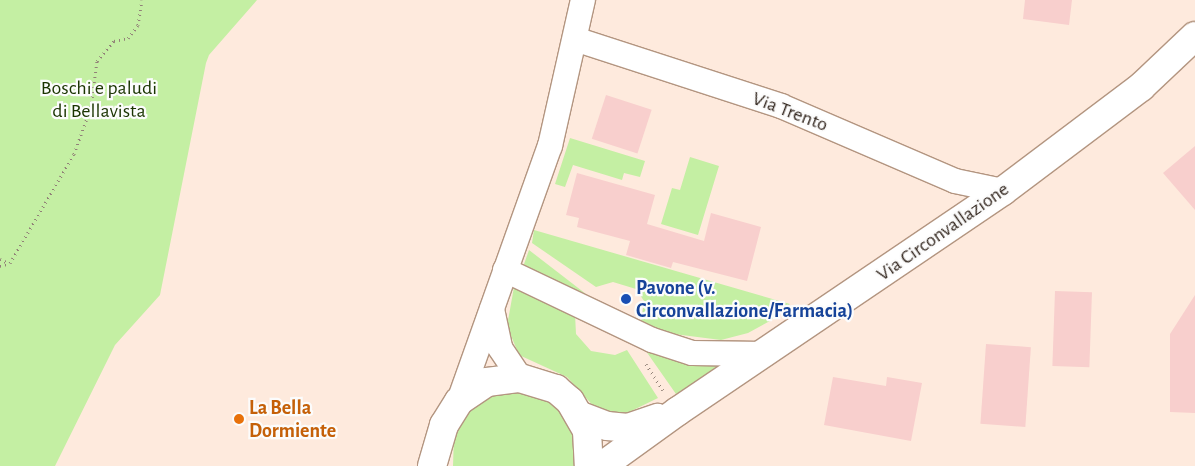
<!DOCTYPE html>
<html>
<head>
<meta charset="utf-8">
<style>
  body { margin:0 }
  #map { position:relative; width:1195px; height:466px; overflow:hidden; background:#feeadd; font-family:"Alegreya Sans",sans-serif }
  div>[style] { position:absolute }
  .green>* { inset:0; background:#c4efa3 }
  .building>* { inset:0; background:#f8cfcd; transform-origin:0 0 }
  .path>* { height:3px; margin-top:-1.5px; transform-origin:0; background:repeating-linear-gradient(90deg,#918177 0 1px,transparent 0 5px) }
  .roads { filter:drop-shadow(1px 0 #b39580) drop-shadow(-1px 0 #b39580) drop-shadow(0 1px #b39580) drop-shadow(0 -1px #b39580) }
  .minor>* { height:24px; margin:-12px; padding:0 12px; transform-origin:12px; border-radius:12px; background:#fff }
  .secondary>* { height:28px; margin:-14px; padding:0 14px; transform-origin:14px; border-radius:14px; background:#fff }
  .dots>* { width:14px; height:14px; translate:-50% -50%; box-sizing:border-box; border:2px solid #fcfcfc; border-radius:50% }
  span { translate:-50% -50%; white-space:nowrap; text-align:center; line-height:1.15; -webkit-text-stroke:4.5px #fcfcfc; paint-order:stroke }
  .park-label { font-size:20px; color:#1a3400 }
  .street-label { font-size:20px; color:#32261e }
  .transit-label { font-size:20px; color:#164399; font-weight:700 }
  .left { translate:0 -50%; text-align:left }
  .food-label { font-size:20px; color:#c56008; font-weight:700 }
</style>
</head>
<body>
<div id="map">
  <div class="green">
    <i style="clip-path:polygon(0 0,257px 0,209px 55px,206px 63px,160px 295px,115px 345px,55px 466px,0 466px)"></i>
    <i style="clip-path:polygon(570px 138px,645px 161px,640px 177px,624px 173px,622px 180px,573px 165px,565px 187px,555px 184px)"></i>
    <i style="clip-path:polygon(690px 157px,719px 166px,698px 235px,661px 224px,672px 188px,680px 190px)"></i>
    <i style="clip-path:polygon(534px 230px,790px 304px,770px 321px,748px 333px,721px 340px,666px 333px,641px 323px,644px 301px,636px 289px,613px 282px,596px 287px,532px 243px)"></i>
    <i style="clip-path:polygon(529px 250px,586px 294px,523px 267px)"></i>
    <i style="clip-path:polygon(514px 287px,575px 314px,576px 334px,591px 351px,615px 355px,627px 350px,658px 398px,623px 415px,597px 410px,567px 377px,519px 355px,507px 326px)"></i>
    <i style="clip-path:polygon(641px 344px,687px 363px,722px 366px,676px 394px)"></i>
    <i style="clip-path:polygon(504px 390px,533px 392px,560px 407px,574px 430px,577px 466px,453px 466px,454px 436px,465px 413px,482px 398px)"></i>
  </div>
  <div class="building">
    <i style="clip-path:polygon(1025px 0,1072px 0,1069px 25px,1023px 19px)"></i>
    <i style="left:606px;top:95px;width:48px;height:46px;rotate:18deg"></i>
    <i style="clip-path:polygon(1195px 146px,1195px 210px,1163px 173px)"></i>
    <i style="clip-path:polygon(577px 173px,655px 195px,647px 224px,704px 241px,711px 213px,761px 227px,747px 281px,673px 262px,671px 268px,626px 255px,630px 241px,577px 227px,579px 218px,566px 215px)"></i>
    <i style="left:1055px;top:291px;width:37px;height:75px;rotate:2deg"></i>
    <i style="clip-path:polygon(1195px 295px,1195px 413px,1170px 412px,1170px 334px)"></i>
    <i style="left:986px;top:344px;width:45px;height:80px;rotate:4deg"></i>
    <i style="clip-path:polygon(833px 377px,886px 386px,887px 377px,922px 383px,911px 441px,824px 425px)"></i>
  </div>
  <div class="path">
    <i style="left:0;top:259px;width:10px;rotate:24deg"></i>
    <i style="left:0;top:266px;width:10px;rotate:-17deg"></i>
    <i style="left:10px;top:263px;width:126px;rotate:-59.6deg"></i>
    <i style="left:74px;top:154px;width:50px;rotate:-70.1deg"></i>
    <i style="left:91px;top:107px;width:46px;rotate:-82.6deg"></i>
    <i style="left:97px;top:61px;width:26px;rotate:-50deg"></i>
    <i style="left:114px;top:41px;width:14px;rotate:-12deg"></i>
    <i style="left:128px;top:38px;width:16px;rotate:-52deg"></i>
    <i style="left:138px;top:25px;width:25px;rotate:-81deg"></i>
    <i style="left:646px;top:364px;width:31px;rotate:57deg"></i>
  </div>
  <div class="roads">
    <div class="minor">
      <i style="left:575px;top:39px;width:217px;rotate:18deg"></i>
      <i style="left:781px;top:106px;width:189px;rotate:23.3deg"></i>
      <i style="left:955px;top:181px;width:49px;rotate:11.8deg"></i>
      <i style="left:505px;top:270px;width:163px;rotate:25.5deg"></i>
      <i style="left:652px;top:340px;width:42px;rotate:18deg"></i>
      <i style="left:692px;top:353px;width:73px;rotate:0.8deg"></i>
      <i style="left:492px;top:309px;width:40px;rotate:78deg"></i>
      <i style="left:500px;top:348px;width:36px;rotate:56deg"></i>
      <i style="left:459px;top:401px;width:271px;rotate:-70.4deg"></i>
      <i style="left:550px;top:146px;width:150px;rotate:-77.3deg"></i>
    </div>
    <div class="secondary">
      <i style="left:581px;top:416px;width:28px;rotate:21deg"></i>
      <i style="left:607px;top:426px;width:21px;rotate:5deg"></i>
      <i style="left:628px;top:428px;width:31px;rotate:-19deg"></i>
      <i style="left:432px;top:466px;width:43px;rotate:-73.7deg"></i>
      <i style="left:444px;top:425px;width:28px;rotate:-58deg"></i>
      <i style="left:459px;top:401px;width:34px;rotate:-34deg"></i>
      <i style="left:487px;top:382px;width:33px;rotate:-7deg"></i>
      <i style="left:520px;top:378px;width:38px;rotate:17deg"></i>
      <i style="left:556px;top:389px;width:18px;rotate:41deg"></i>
      <i style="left:570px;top:401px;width:34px;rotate:60deg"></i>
      <i style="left:587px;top:431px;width:35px;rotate:87deg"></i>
      <i style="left:602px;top:466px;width:94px;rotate:-35.9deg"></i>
      <i style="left:678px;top:411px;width:392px;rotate:-34.1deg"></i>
      <i style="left:1003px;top:191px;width:173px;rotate:-37deg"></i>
      <i style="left:1141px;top:87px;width:74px;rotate:-43.4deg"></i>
    </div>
  </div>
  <div class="dots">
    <i style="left:626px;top:299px;background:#1a4fb4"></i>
    <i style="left:239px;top:419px;background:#e8710a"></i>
  </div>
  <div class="park-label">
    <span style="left:99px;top:100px">Boschi e paludi<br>di Bellavista</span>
  </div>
  <div class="street-label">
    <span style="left:790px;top:112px;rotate:21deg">Via Trento</span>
    <span style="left:943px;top:232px;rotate:-35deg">Via Circonvallazione</span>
  </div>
  <div class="transit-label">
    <span class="left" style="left:636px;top:300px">Pavone (v.<br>Circonvallazione/Farmacia)</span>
  </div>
  <div class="food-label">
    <span class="left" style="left:249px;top:420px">La Bella<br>Dormiente</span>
  </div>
</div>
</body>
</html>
